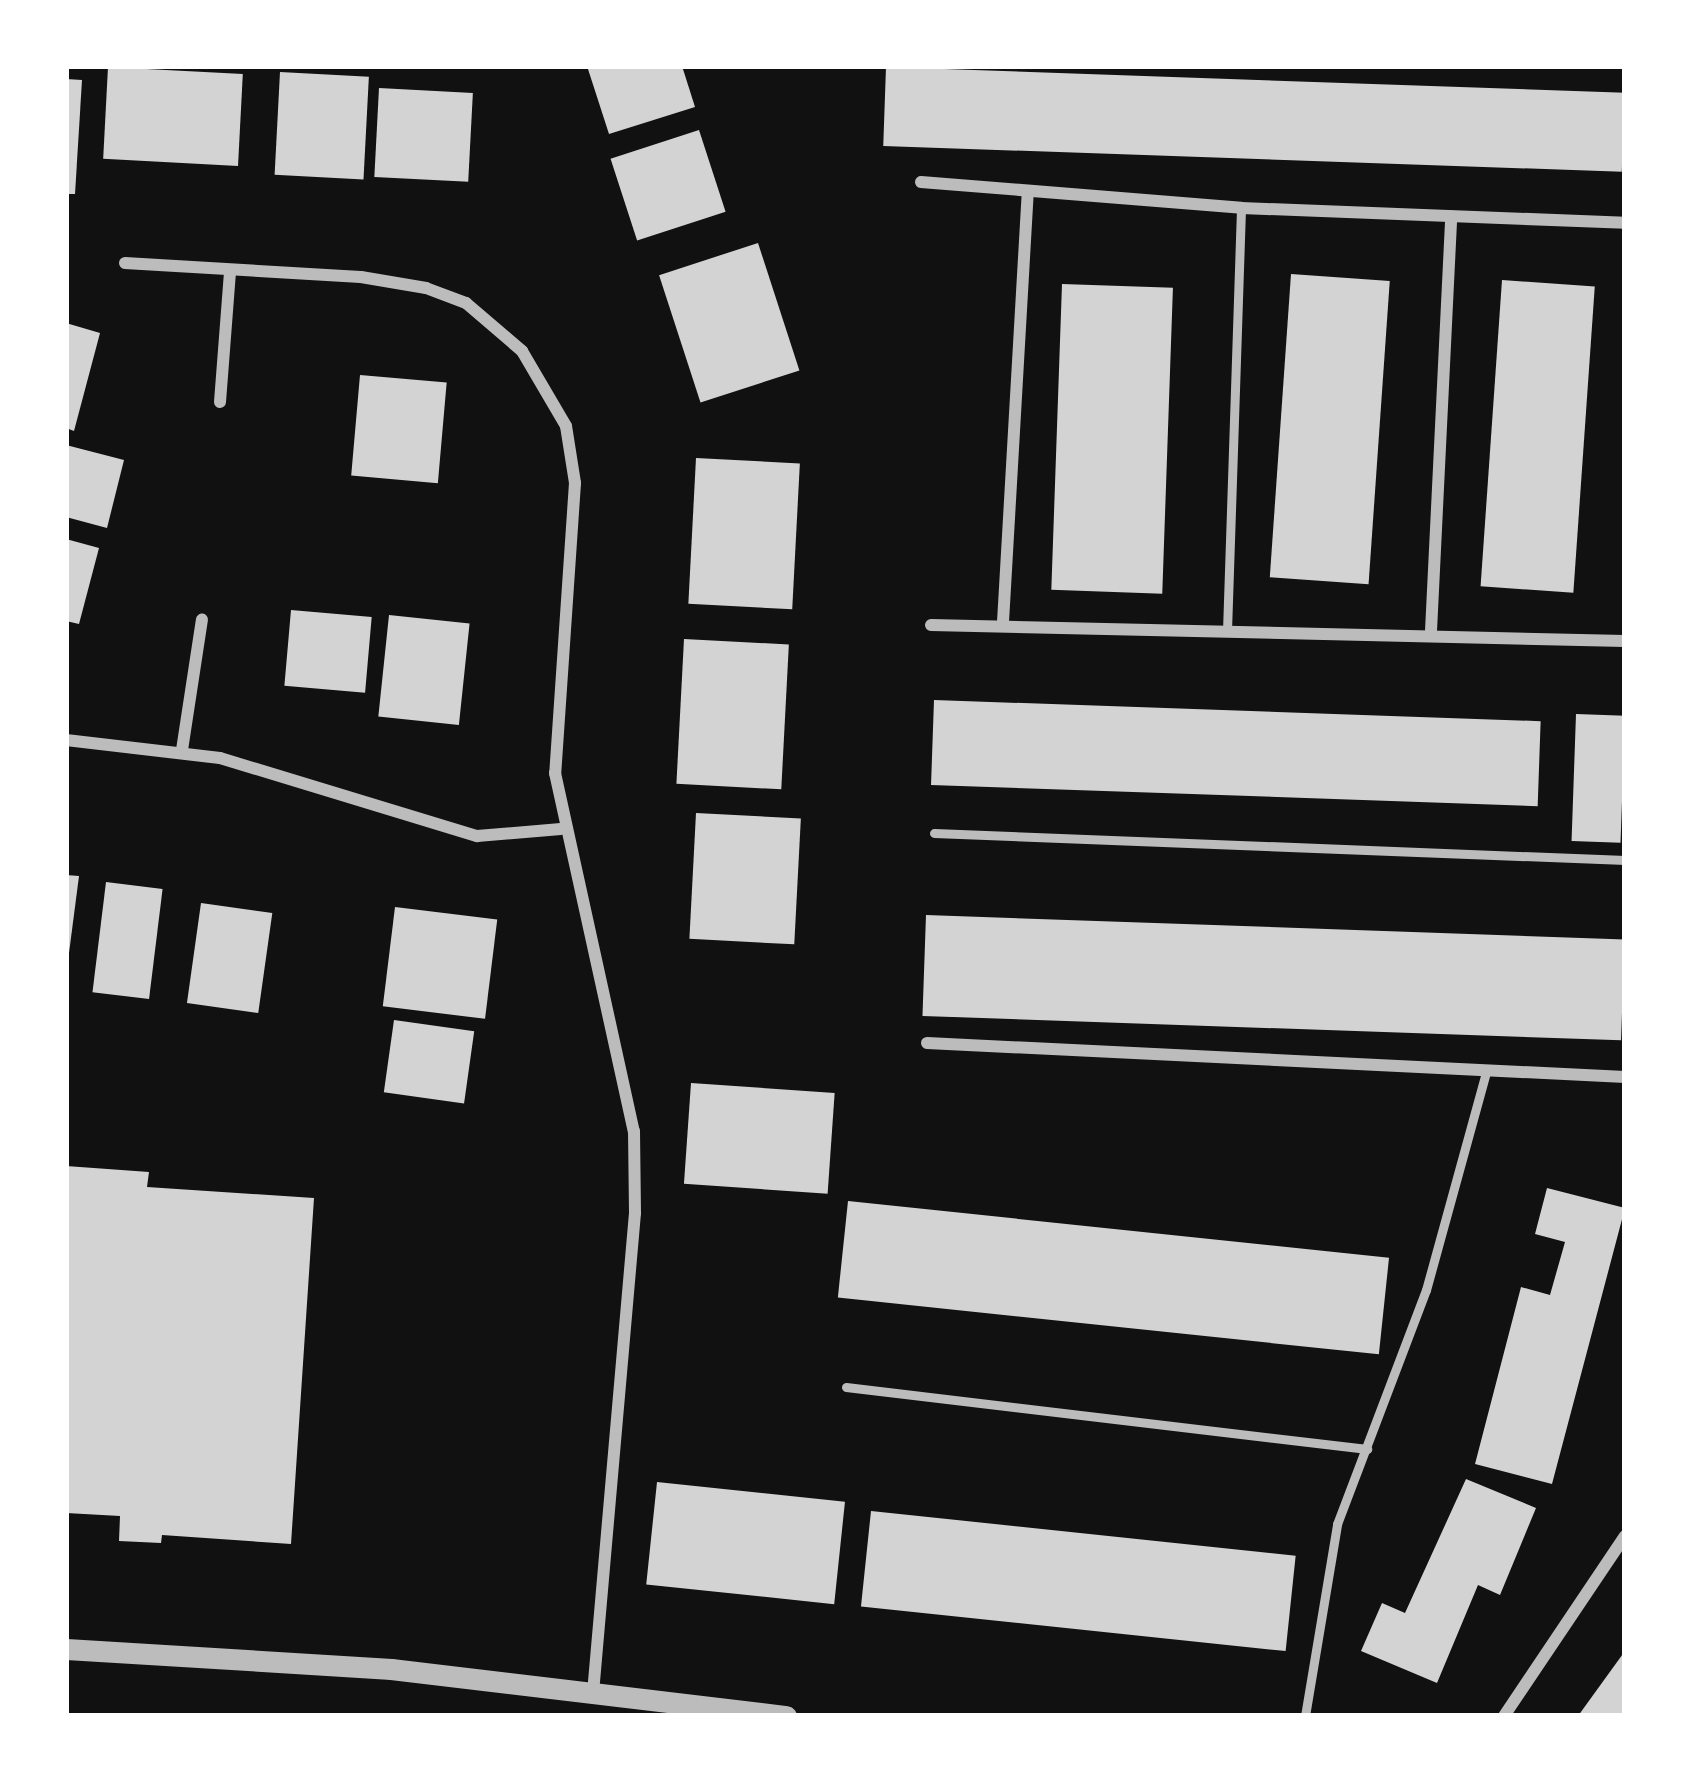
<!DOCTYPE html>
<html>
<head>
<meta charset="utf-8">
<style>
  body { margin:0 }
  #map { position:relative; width:1691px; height:1782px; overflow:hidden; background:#111; font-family:Quicksand,sans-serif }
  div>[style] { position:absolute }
  .building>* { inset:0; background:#d3d3d3; transform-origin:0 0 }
  .service>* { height:9px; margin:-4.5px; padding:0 4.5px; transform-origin:4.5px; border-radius:4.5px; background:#bcbcbc }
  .minor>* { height:12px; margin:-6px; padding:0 6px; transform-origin:6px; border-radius:6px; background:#bcbcbc }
  .tertiary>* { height:21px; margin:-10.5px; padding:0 10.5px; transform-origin:10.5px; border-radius:10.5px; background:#bcbcbc }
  span { translate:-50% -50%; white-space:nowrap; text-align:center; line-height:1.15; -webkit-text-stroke:9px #fff; paint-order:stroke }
  .frame { position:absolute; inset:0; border:69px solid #fff; pointer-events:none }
</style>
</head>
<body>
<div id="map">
  <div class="building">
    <i style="clip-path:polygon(587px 66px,682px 66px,695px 107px,609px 134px)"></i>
    <i style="left:108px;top:67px;width:135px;height:92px;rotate:3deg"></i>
    <i style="left:886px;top:67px;width:739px;height:79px;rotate:2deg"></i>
    <i style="left:280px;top:72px;width:89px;height:103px;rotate:3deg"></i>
    <i style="clip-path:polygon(66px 79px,82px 80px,75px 194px,66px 194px)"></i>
    <i style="left:379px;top:88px;width:94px;height:89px;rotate:3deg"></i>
    <i style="left:699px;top:130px;width:86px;height:93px;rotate:72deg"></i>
    <i style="left:758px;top:243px;width:134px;height:104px;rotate:72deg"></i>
    <i style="left:1291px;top:274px;width:99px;height:304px;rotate:4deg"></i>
    <i style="left:1502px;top:280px;width:93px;height:307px;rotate:4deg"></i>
    <i style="left:1062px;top:284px;width:111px;height:306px;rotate:2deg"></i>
    <i style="clip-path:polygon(66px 323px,100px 333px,74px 431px,66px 428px)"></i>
    <i style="left:360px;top:375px;width:87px;height:101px;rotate:5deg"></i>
    <i style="clip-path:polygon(66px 445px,124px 460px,107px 528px,66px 517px)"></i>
    <i style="left:696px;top:458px;width:104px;height:146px;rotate:3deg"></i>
    <i style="clip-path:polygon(66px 539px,99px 548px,79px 624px,66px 621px)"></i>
    <i style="left:291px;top:610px;width:81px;height:76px;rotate:5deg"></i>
    <i style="left:389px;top:615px;width:81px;height:102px;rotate:6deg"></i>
    <i style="left:684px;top:639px;width:105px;height:145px;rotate:3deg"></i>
    <i style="left:934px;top:700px;width:607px;height:85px;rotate:2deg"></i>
    <i style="left:1576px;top:714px;width:49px;height:127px;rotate:2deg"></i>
    <i style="left:696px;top:813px;width:105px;height:126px;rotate:3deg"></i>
    <i style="clip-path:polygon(66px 875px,79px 876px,69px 953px,66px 952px)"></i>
    <i style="left:106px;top:882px;width:57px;height:111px;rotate:7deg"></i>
    <i style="left:201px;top:903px;width:72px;height:101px;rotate:8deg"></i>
    <i style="left:395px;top:907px;width:103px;height:100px;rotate:7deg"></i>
    <i style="left:926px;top:915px;width:699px;height:101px;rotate:2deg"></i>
    <i style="left:394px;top:1020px;width:81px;height:73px;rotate:8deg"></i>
    <i style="left:691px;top:1083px;width:144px;height:101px;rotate:4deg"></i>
    <i style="clip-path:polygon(66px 1166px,149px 1172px,147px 1187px,314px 1198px,291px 1544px,162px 1535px,161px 1543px,119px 1541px,120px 1516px,66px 1513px)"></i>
    <i style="clip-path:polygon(1547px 1188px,1625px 1208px,1552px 1484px,1475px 1464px,1521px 1287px,1550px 1295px,1565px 1242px,1535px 1234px)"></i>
    <i style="left:848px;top:1201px;width:544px;height:97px;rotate:6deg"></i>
    <i style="clip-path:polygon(1466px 1479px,1536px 1508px,1500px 1595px,1478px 1585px,1437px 1683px,1361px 1651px,1382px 1603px,1405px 1613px)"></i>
    <i style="left:657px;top:1482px;width:189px;height:103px;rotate:6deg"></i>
    <i style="left:871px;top:1511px;width:427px;height:96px;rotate:6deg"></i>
    <i style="clip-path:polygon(1625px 1651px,1625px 1716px,1578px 1716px)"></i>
  </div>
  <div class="service">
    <i style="left:1227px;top:631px;width:423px;rotate:-88.1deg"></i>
    <i style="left:934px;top:833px;width:692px;rotate:2.24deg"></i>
    <i style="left:846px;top:1387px;width:525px;rotate:6.79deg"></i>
    <i style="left:1305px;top:1716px;width:195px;rotate:-80.5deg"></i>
    <i style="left:1337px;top:1524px;width:250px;rotate:-69.2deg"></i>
    <i style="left:1426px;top:1290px;width:226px;rotate:-74.6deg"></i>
  </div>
  <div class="minor">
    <i style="left:921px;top:182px;width:321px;rotate:4.6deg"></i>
    <i style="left:1241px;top:208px;width:384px;rotate:2.2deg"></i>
    <i style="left:125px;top:263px;width:236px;rotate:3.4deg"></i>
    <i style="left:361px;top:277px;width:66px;rotate:9.6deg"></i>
    <i style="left:426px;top:288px;width:43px;rotate:20.6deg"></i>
    <i style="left:466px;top:303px;width:74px;rotate:40.6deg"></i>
    <i style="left:522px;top:351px;width:87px;rotate:59.6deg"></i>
    <i style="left:566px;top:426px;width:58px;rotate:81deg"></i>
    <i style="left:575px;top:483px;width:291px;rotate:93.9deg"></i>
    <i style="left:555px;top:773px;width:367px;rotate:77.6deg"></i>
    <i style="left:634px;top:1131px;width:82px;rotate:89.3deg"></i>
    <i style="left:635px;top:1213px;width:479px;rotate:95deg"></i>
    <i style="left:220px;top:402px;width:131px;rotate:-85.6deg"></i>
    <i style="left:1003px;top:622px;width:430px;rotate:-86.7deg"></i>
    <i style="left:931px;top:625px;width:694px;rotate:1.32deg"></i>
    <i style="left:1431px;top:631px;width:415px;rotate:-87.2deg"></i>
    <i style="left:66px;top:740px;width:155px;rotate:6.7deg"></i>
    <i style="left:220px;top:758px;width:269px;rotate:16.9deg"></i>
    <i style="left:477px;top:836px;width:84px;rotate:-4.8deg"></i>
    <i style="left:182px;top:750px;width:132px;rotate:-81.3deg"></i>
    <i style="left:927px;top:1043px;width:699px;rotate:2.79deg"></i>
    <i style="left:1504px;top:1716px;width:217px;rotate:-56.1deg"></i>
  </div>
  <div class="tertiary">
    <i style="left:66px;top:1649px;width:326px;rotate:3.5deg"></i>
    <i style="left:391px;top:1669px;width:398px;rotate:6.8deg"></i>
  </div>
  <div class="frame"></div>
</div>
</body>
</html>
